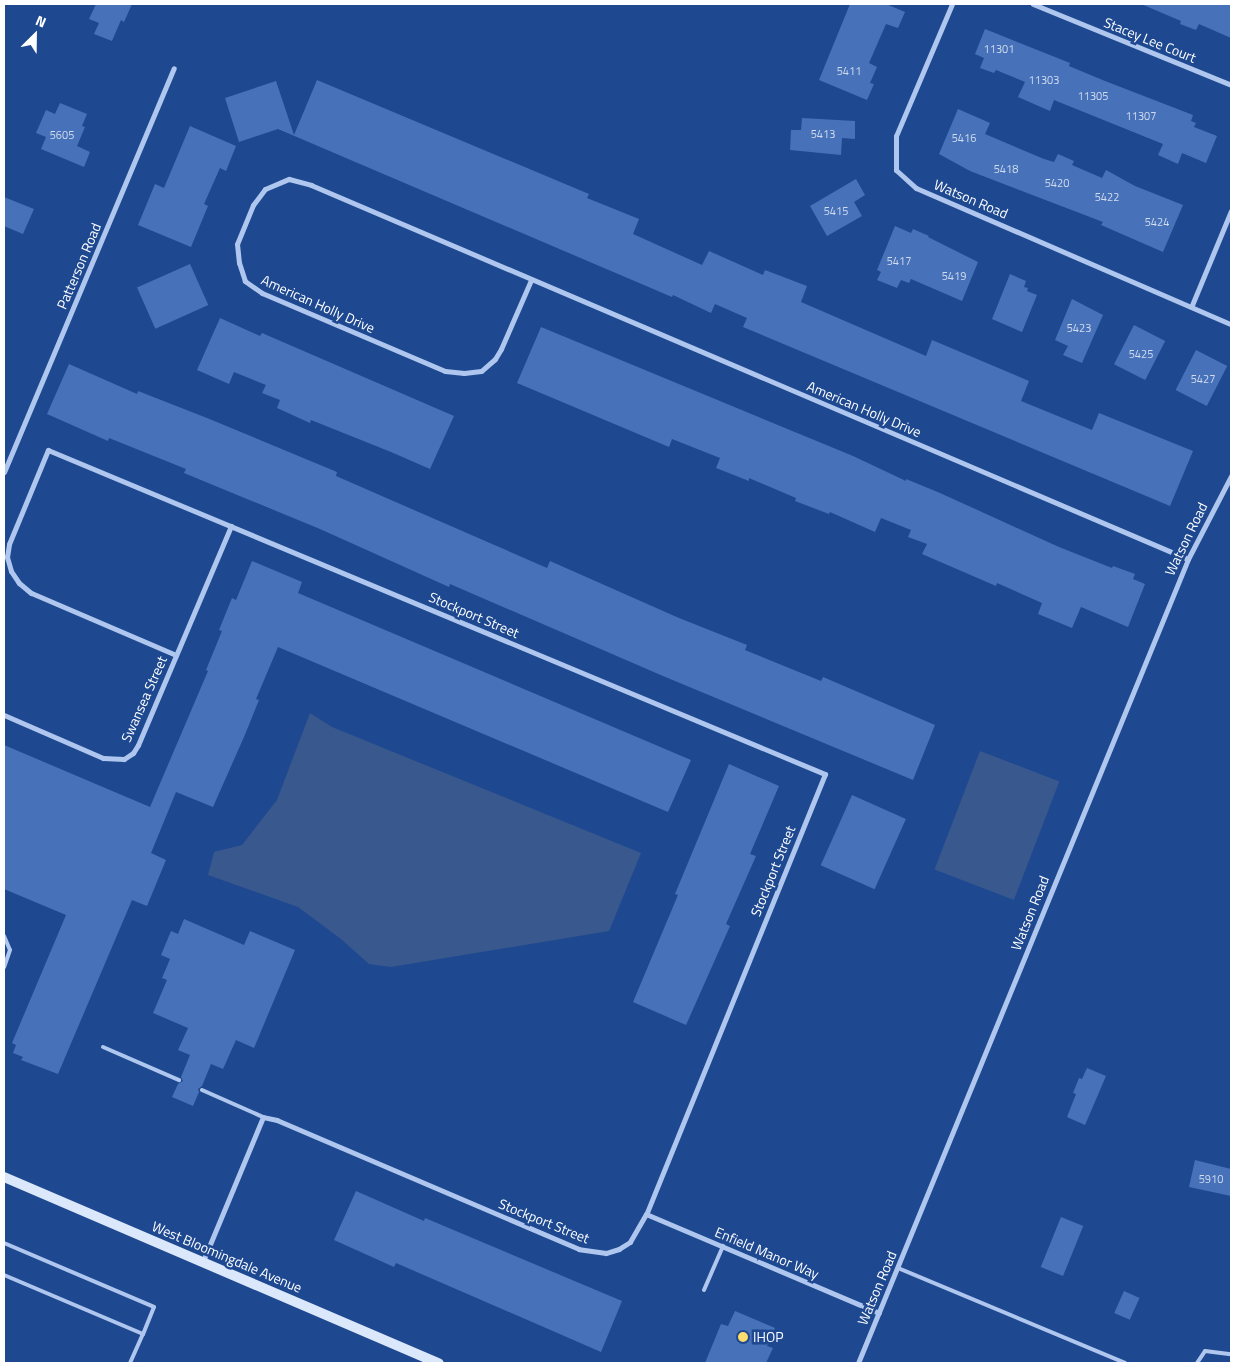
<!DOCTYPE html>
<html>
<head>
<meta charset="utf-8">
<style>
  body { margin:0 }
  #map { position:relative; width:1235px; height:1367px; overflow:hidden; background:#1e4991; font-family:"Titillium Web",sans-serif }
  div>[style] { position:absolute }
  .water>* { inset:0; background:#39588d; transform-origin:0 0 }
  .building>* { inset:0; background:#4772b9; transform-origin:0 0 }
  .service>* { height:4px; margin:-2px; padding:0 2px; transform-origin:2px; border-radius:2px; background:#afc7ee }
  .minor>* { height:5px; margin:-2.5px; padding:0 2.5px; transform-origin:2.5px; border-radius:2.5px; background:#afc7ee }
  .secondary>* { height:10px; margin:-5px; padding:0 5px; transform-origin:5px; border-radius:5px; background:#dbe7fa }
  .dots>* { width:14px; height:14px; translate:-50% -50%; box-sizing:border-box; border:2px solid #1e4991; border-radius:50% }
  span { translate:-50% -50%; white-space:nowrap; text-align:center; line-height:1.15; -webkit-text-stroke:5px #1e4991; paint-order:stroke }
  .number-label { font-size:11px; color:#d1dcee }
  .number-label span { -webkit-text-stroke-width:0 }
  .street-label { font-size:14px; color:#fff }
  .poi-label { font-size:14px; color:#fff }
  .left { translate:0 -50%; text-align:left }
  .frame { position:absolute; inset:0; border:5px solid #fff; pointer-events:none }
  .north { position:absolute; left:10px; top:10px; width:50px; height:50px; -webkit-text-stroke:4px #1e4991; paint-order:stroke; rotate:23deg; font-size:14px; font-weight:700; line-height:20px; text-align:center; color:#fff }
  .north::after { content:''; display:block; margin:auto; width:18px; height:22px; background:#fff; clip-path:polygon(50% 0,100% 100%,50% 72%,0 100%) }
</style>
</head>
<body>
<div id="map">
  <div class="water">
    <i style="clip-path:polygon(310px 713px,332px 727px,641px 853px,609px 931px,391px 967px,369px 964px,341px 939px,298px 907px,208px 875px,214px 852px,242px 845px,277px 800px)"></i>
    <i style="left:980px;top:751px;width:85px;height:127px;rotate:21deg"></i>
  </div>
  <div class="building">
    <i style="clip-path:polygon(96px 4px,132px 4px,124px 22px,121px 20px,112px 41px,94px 34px,99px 23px,89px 19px)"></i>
    <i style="clip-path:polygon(850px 4px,886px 4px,905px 12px,898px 28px,886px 24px,869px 63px,877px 67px,870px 83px,874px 84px,867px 100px,819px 80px)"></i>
    <i style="clip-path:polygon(1141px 4px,1231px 4px,1231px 38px,1199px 24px,1196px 30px,1180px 24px,1181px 21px)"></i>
    <i style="clip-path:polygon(985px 29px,1070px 63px,1069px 66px,1105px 81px,1193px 115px,1191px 121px,1196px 123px,1194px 127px,1217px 136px,1206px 163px,1182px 153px,1178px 164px,1158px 155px,1163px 144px,1054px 100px,1050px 111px,1018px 97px,1025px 82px,996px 70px,994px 73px,980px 68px,984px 58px,975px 54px)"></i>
    <i style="clip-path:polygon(317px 80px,589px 194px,587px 198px,639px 219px,633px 234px,702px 265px,709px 251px,763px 275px,765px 270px,807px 286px,801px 302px,926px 356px,932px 340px,1029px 381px,1021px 401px,1092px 430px,1099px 413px,1193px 451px,1170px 506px,743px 327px,747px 318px,715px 304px,711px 313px,673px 295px,672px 297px,278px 129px,239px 142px,225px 98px,276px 81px,294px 135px)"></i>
    <i style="clip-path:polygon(60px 103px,87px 114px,82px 126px,85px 127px,77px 146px,90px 152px,84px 167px,41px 149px,46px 137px,36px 133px,46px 110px,55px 114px)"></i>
    <i style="clip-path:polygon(958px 109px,990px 123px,985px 134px,1044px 159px,1054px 162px,1058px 154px,1074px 161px,1072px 165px,1102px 178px,1106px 170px,1135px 186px,1183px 205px,1163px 252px,1101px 225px,1103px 222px,970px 171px,939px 154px)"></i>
    <i style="clip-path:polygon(802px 118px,855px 121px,855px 139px,842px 138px,841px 155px,790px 150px,791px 130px,801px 130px)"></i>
    <i style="clip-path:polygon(190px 126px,236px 146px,226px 171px,220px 168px,204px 204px,208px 206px,191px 247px,138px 225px,155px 184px,164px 188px)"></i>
    <i style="clip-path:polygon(856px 179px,865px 195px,854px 202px,862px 216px,827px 236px,810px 206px)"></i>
    <i style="clip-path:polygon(4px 197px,34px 209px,23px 234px,4px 226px)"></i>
    <i style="clip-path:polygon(895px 226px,911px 233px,913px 229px,929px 236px,928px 237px,978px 262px,962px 301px,911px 279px,909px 283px,901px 280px,897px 288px,877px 280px,881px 272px,877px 270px)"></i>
    <i style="left:190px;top:264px;width:45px;height:58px;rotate:66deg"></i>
    <i style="clip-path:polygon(1010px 274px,1026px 281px,1024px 287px,1028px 288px,1027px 291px,1037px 295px,1022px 332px,992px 319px)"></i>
    <i style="clip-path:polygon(1072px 299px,1103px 315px,1082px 363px,1063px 355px,1068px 346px,1055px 340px)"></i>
    <i style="clip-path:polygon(220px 318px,260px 336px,262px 333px,454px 416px,430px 469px,391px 452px,311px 420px,310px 423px,277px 408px,280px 400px,262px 393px,266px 385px,234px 372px,229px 384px,197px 370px)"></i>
    <i style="left:1134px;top:325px;width:35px;height:44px;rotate:27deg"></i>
    <i style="clip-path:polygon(541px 327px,853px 456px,906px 481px,906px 479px,940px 493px,1059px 547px,1112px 568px,1113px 566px,1135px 574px,1133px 579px,1145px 584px,1128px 627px,1081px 607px,1072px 628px,1038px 614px,1042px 603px,997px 583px,996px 586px,922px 554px,927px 544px,908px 537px,911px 530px,881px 518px,875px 532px,830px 512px,829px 514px,795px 501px,796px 498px,749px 478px,749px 481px,716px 468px,720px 458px,672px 439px,669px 447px,517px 383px)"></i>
    <i style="left:1196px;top:350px;width:35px;height:45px;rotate:27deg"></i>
    <i style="clip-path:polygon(69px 364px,137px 394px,138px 391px,207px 418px,337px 472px,336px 476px,547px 568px,550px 561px,679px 618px,747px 645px,745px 650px,821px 681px,823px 677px,935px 725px,913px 780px,663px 676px,450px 584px,449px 587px,320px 529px,184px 473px,186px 469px,109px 438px,108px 441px,47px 414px)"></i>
    <i style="clip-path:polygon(252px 561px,302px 582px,298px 593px,691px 760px,668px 812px,278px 647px,256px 699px,259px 700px,244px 737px,213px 807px,176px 792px,151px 853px,166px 860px,147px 906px,132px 900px,58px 1074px,21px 1060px,23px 1057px,13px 1053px,16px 1045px,12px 1043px,66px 915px,4px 889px,4px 745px,150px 807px,208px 671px,206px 670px,222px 631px,219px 630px,232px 598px,236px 600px)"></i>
    <i style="clip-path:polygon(729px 764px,779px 786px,750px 854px,756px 856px,726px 924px,730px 926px,686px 1025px,633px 1002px,678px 895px,675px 894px)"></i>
    <i style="left:852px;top:795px;width:59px;height:77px;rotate:24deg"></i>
    <i style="clip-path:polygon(184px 919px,244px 945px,250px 931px,295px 950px,254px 1048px,236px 1040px,223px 1069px,211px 1064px,202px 1086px,198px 1089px,199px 1092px,193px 1106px,172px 1097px,178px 1084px,183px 1081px,181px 1077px,190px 1055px,178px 1050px,188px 1028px,153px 1013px,167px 980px,162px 978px,170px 959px,161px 955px,171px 931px,178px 934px)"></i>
    <i style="clip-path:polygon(1087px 1068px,1106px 1076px,1085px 1125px,1067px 1117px,1076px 1094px,1073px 1093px,1079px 1078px,1082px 1079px)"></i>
    <i style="clip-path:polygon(1195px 1160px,1231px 1169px,1231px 1196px,1189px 1187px)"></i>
    <i style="clip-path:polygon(356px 1191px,424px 1221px,425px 1218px,622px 1301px,601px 1352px,396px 1263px,394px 1267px,334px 1240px)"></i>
    <i style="left:1061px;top:1217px;width:24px;height:54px;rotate:22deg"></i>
    <i style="left:1124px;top:1291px;width:17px;height:24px;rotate:24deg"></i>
    <i style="clip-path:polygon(735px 1311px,775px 1328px,767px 1346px,773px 1348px,766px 1363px,705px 1363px,721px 1324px,728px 1326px)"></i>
  </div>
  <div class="service">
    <i style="left:4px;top:936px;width:15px;rotate:67deg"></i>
    <i style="left:10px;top:950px;width:18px;rotate:109deg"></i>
    <i style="left:103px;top:1047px;width:83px;rotate:23.5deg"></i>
    <i style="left:202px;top:1090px;width:67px;rotate:23.9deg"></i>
    <i style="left:4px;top:1243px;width:163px;rotate:23.1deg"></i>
    <i style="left:154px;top:1307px;width:29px;rotate:112deg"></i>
    <i style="left:143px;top:1334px;width:151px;rotate:-157deg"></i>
    <i style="left:898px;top:1268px;width:246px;rotate:22.7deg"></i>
    <i style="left:704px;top:1290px;width:48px;rotate:-66.6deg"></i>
    <i style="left:130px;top:1363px;width:32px;rotate:-66deg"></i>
    <i style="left:1197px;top:1363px;width:14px;rotate:-56deg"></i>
    <i style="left:1205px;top:1351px;width:26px;rotate:7deg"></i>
  </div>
  <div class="minor">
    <i style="left:952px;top:4px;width:143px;rotate:113deg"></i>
    <i style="left:896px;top:136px;width:34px;rotate:90deg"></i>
    <i style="left:896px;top:170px;width:27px;rotate:42deg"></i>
    <i style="left:916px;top:188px;width:343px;rotate:23.4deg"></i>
    <i style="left:1033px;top:4px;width:214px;rotate:22.2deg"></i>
    <i style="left:531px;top:280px;width:75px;rotate:113.5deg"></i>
    <i style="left:501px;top:349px;width:12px;rotate:121deg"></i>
    <i style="left:495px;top:359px;width:18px;rotate:139deg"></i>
    <i style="left:481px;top:371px;width:17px;rotate:173deg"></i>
    <i style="left:464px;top:373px;width:19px;rotate:-174deg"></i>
    <i style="left:445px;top:371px;width:199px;rotate:-156.9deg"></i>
    <i style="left:262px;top:293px;width:21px;rotate:-145deg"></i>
    <i style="left:245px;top:281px;width:19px;rotate:-108deg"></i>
    <i style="left:239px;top:263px;width:19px;rotate:-96deg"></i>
    <i style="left:237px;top:244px;width:42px;rotate:-67.7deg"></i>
    <i style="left:253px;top:205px;width:20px;rotate:-53deg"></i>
    <i style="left:265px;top:189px;width:26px;rotate:-23deg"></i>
    <i style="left:289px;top:179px;width:23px;rotate:15deg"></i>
    <i style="left:311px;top:185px;width:953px;rotate:23.1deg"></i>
    <i style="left:1192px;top:305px;width:102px;rotate:-67.5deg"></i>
    <i style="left:4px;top:472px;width:438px;rotate:-67.2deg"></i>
    <i style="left:176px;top:655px;width:158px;rotate:-156.8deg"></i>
    <i style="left:31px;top:593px;width:16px;rotate:-140deg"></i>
    <i style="left:19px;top:583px;width:14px;rotate:-124deg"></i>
    <i style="left:11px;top:571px;width:15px;rotate:-106deg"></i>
    <i style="left:7px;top:557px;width:13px;rotate:-81deg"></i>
    <i style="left:9px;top:544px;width:102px;rotate:-67.5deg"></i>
    <i style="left:48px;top:450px;width:842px;rotate:22.64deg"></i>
    <i style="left:825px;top:774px;width:475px;rotate:112.1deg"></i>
    <i style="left:646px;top:1214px;width:32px;rotate:120deg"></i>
    <i style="left:630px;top:1242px;width:13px;rotate:148deg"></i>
    <i style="left:619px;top:1249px;width:14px;rotate:163deg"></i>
    <i style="left:606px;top:1253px;width:27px;rotate:-172deg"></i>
    <i style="left:579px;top:1249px;width:328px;rotate:-156.9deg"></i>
    <i style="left:277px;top:1120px;width:14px;rotate:-168deg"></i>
    <i style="left:263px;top:1117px;width:156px;rotate:112.6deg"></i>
    <i style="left:4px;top:715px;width:108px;rotate:23.5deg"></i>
    <i style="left:103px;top:758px;width:21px;rotate:3deg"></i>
    <i style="left:124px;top:759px;width:11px;rotate:-34deg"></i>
    <i style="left:133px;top:753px;width:9px;rotate:-58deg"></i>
    <i style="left:138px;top:745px;width:238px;rotate:-67deg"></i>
    <i style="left:646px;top:1214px;width:253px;rotate:23deg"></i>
    <i style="left:858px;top:1363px;width:869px;rotate:-67.68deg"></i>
    <i style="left:1188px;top:559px;width:93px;rotate:-62.6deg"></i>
  </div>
  <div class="secondary">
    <i style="left:4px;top:1177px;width:473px;rotate:23.2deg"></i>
  </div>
  <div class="dots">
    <i style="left:743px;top:1337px;background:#fcdd6e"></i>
  </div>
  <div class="number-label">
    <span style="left:999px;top:49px">11301</span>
    <span style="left:849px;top:71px">5411</span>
    <span style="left:1044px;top:80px">11303</span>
    <span style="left:1093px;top:96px">11305</span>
    <span style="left:1141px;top:116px">11307</span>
    <span style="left:823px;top:134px">5413</span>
    <span style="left:62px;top:135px">5605</span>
    <span style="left:964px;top:138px">5416</span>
    <span style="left:1006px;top:169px">5418</span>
    <span style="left:1057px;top:183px">5420</span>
    <span style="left:1107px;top:197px">5422</span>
    <span style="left:836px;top:211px">5415</span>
    <span style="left:1157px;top:222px">5424</span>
    <span style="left:899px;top:261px">5417</span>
    <span style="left:954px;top:276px">5419</span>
    <span style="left:1079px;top:328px">5423</span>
    <span style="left:1141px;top:354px">5425</span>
    <span style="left:1203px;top:379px">5427</span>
    <span style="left:1211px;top:1179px">5910</span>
  </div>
  <div class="street-label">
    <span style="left:1150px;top:40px;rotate:22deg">Stacey Lee Court</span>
    <span style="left:971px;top:199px;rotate:23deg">Watson Road</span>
    <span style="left:79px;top:266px;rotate:-67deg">Patterson Road</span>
    <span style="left:318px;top:304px;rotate:24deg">American Holly Drive</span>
    <span style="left:864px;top:409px;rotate:23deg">American Holly Drive</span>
    <span style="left:1186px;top:539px;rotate:-64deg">Watson Road</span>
    <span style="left:474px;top:615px;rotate:23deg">Stockport Street</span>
    <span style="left:144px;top:699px;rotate:-66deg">Swansea Street</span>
    <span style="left:773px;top:871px;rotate:-68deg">Stockport Street</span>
    <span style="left:1030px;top:913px;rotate:-68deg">Watson Road</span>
    <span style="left:544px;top:1221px;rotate:22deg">Stockport Street</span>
    <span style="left:767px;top:1253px;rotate:23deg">Enfield Manor Way</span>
    <span style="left:227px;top:1257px;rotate:23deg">West Bloomingdale Avenue</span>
    <span style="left:877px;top:1288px;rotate:-67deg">Watson Road</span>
  </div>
  <div class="poi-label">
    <span class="left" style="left:753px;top:1337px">IHOP</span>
  </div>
  <div class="frame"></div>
  <div class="north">N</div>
</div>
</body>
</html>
